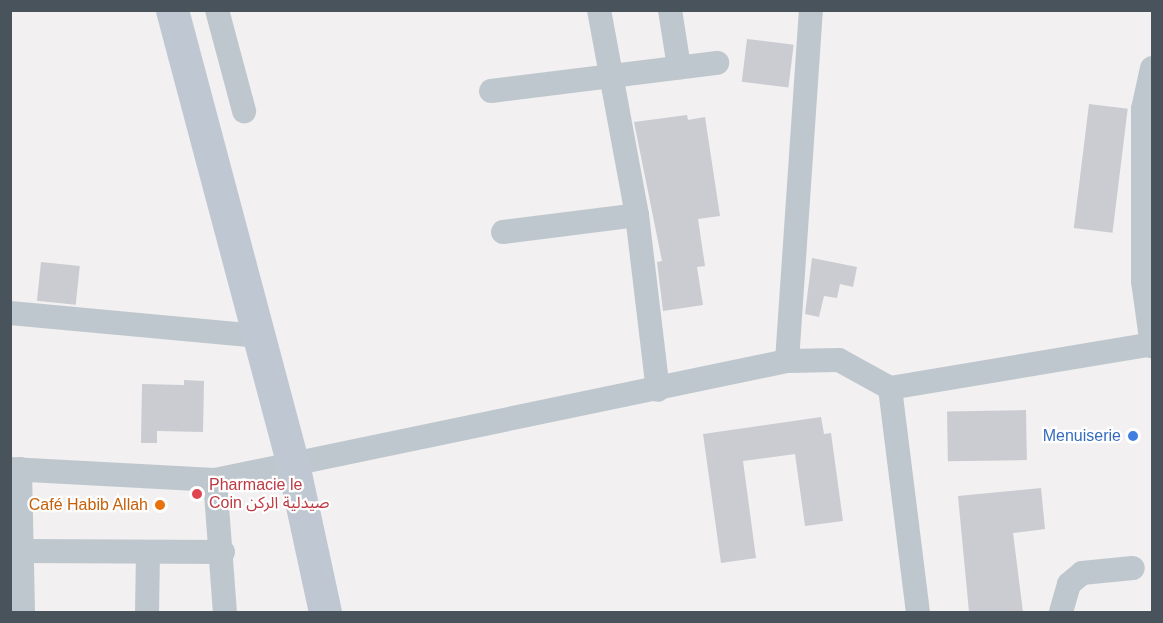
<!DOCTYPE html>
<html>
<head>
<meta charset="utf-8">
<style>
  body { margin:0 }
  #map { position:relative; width:1163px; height:623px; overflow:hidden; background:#f2f0f0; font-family:Helvetica,"Noto Sans Arabic",sans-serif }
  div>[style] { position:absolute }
  .building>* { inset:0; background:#caccd2; transform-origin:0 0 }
  .street>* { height:24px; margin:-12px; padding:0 12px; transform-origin:12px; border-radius:12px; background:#bfc7ce }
  .secondary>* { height:33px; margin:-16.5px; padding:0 16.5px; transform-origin:16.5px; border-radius:16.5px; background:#bfc8d2 }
  .dots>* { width:16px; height:16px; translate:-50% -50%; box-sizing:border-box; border:3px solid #fff; border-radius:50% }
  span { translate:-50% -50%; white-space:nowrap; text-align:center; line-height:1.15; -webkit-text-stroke:4.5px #fff; paint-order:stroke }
  .shop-label { font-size:16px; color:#366cbe }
  .right { translate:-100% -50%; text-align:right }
  .health-label { font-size:16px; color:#be3a42 }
  .left { translate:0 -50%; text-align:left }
  .food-label { font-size:16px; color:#c56008 }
  .frame { position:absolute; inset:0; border:12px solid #49535c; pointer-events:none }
</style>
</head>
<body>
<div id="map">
  <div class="building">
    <i style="left:747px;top:39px;width:47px;height:43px;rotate:7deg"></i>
    <i style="left:1089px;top:104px;width:39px;height:125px;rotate:7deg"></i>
    <i style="clip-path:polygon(687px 115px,688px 120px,705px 117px,720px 216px,698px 219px,705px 266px,697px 267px,703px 305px,663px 311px,657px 262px,662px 261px,634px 122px)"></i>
    <i style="clip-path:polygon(812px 258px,857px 267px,853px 287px,840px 284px,837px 298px,824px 296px,819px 317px,805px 314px)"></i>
    <i style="left:41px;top:262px;width:39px;height:39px;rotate:6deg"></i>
    <i style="clip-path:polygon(184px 380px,204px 381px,203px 432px,157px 431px,157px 443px,141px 443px,142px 384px,184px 385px)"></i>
    <i style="left:1026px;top:410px;width:50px;height:79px;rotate:89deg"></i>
    <i style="clip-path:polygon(821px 417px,824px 434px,831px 433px,843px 521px,805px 526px,795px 454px,743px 461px,756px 558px,721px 563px,703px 434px)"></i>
    <i style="clip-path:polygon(1041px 488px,1045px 529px,1013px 533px,1023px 612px,969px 612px,958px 496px)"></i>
  </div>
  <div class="street">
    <i style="left:217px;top:10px;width:105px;rotate:75deg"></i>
    <i style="left:599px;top:10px;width:208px;rotate:79.5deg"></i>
    <i style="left:637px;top:215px;width:176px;rotate:83.2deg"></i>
    <i style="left:670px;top:10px;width:58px;rotate:81deg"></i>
    <i style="left:1152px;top:68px;width:42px;rotate:102.4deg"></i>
    <i style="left:1143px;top:109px;width:172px;rotate:90deg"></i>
    <i style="left:1143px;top:281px;width:66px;rotate:82.1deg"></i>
    <i style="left:491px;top:91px;width:228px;rotate:-7.1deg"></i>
    <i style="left:503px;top:232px;width:135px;rotate:-7.2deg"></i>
    <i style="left:10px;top:313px;width:249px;rotate:5.3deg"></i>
    <i style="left:787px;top:361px;width:352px;rotate:-86.1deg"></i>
    <i style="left:890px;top:388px;width:266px;rotate:-9.5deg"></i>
    <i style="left:10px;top:469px;width:205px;rotate:3.1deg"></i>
    <i style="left:215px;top:480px;width:132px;rotate:85.7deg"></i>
    <i style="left:20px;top:469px;width:143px;rotate:88.8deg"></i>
    <i style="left:215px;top:480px;width:584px;rotate:-11.75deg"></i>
    <i style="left:787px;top:361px;width:52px;rotate:-1.1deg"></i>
    <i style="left:839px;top:360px;width:58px;rotate:28.8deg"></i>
    <i style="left:890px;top:388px;width:226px;rotate:82.9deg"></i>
    <i style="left:23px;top:551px;width:200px;rotate:0.3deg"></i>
    <i style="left:147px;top:612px;width:57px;rotate:-89deg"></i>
    <i style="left:1061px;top:612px;width:29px;rotate:-74deg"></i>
    <i style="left:1069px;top:584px;width:17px;rotate:-40deg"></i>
    <i style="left:1082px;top:573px;width:51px;rotate:-5.6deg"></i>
  </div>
  <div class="secondary">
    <i style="left:172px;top:10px;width:470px;rotate:75.1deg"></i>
    <i style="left:293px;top:464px;width:151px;rotate:77.8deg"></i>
  </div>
  <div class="dots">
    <i style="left:1133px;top:436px;background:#3f7fe0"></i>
    <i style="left:197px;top:494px;background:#e0444e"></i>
    <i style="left:160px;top:505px;background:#e8710a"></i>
  </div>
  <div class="shop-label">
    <span class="right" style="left:1121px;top:436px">Menuiserie</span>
  </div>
  <div class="health-label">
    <span class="left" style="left:209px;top:494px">Pharmacie le<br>Coin صيدلية الركن</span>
  </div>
  <div class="food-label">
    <span class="right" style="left:148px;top:505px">Café Habib Allah</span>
  </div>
  <div class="frame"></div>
</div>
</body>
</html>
